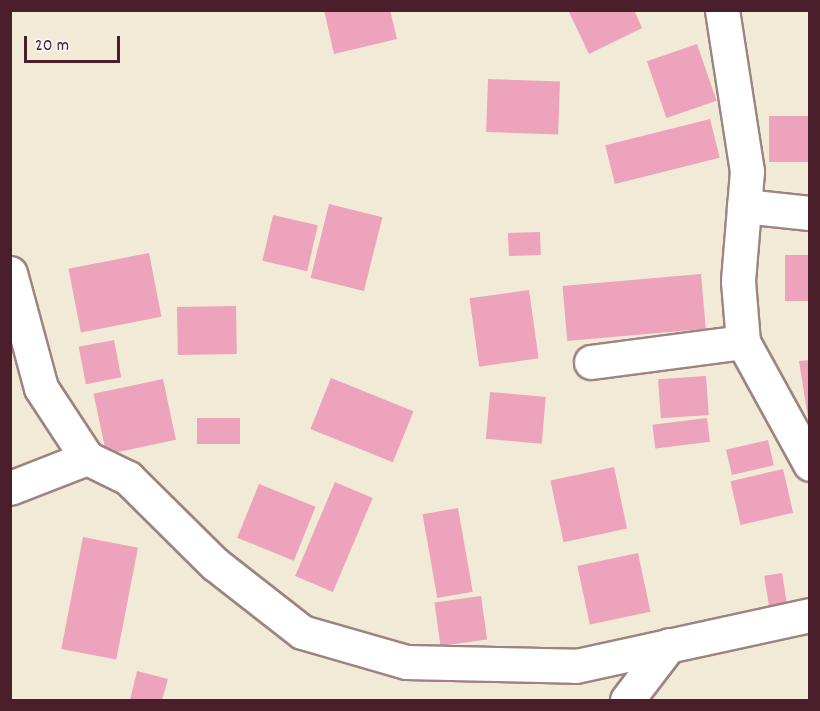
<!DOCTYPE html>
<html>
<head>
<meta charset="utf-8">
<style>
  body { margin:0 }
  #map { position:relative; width:820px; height:711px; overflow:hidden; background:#f1ead7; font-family:Dekko,sans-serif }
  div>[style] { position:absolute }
  .building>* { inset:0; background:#eca3bb; transform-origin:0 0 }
  .roads { filter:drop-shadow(2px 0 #9e8481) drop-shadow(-2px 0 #9e8481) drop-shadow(0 2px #9e8481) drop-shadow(0 -2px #9e8481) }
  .minor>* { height:33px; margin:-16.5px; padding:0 16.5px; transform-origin:16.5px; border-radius:16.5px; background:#fff }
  span { translate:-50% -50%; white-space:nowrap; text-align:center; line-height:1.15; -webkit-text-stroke:4.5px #f6f6f2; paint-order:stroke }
  .frame { position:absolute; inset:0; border:12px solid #4a1f2b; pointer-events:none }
  .scale { position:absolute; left:24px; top:36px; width:96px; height:27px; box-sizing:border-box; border:3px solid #4a1f2b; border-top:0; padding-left:8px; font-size:18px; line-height:21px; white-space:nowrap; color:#4a1f2b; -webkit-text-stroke:4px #f6f6f2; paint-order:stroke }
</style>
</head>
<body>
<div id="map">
  <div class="building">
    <i style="clip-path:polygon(324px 10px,390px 10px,397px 39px,334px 54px)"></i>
    <i style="clip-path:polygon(568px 10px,634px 10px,642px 28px,589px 54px)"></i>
    <i style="left:697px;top:44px;width:60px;height:53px;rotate:71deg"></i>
    <i style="left:488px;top:79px;width:72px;height:53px;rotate:2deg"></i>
    <i style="left:810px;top:116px;width:46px;height:41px;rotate:90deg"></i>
    <i style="left:710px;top:119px;width:40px;height:108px;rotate:76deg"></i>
    <i style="left:329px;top:204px;width:55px;height:76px;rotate:14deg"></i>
    <i style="left:273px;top:215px;width:46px;height:47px;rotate:13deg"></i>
    <i style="left:540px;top:232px;width:23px;height:32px;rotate:88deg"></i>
    <i style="left:149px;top:253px;width:65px;height:82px;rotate:79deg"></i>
    <i style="left:810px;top:255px;width:46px;height:25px;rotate:90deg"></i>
    <i style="left:701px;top:274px;width:55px;height:139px;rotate:85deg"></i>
    <i style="left:529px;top:290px;width:69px;height:60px;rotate:82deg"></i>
    <i style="left:236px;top:306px;width:48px;height:59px;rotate:89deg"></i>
    <i style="left:114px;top:340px;width:38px;height:36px;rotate:79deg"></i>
    <i style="clip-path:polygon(810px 360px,810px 418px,808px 418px,799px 361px)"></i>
    <i style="left:706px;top:376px;width:39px;height:48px;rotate:86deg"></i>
    <i style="left:331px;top:378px;width:89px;height:55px;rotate:22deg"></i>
    <i style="left:163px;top:379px;width:62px;height:71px;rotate:78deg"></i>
    <i style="left:490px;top:392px;width:56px;height:47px;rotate:5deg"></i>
    <i style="left:197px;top:418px;width:43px;height:26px"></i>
    <i style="left:707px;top:418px;width:24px;height:55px;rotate:83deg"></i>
    <i style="left:768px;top:440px;width:26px;height:43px;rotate:77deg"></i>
    <i style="left:614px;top:467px;width:63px;height:65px;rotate:78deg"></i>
    <i style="left:783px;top:469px;width:45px;height:54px;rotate:77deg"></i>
    <i style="left:335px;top:482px;width:41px;height:102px;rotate:23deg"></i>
    <i style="left:259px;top:484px;width:61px;height:58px;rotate:22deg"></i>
    <i style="left:458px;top:508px;width:85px;height:36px;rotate:80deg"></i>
    <i style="left:83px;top:537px;width:56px;height:114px;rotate:11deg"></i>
    <i style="left:638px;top:553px;width:60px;height:62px;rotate:78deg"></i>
    <i style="left:782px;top:573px;width:32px;height:18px;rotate:81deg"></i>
    <i style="left:481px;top:596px;width:44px;height:47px;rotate:82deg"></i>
    <i style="clip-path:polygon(137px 671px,168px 679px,162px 700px,130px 700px)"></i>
  </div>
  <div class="roads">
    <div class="minor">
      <i style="left:722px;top:10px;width:163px;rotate:81.2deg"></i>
      <i style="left:747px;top:171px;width:110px;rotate:94.7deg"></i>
      <i style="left:738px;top:281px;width:61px;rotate:85.3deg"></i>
      <i style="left:743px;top:342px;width:139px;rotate:61.2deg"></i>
      <i style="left:744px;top:206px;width:66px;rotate:6.1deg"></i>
      <i style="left:10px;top:273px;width:119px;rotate:74.9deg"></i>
      <i style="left:41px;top:388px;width:84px;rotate:56.7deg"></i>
      <i style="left:591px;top:362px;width:153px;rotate:-7.5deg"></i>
      <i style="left:10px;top:488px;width:83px;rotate:-21.3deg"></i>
      <i style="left:87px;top:458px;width:46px;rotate:26deg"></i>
      <i style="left:128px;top:478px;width:122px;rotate:44.7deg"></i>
      <i style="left:215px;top:564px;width:110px;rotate:38deg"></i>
      <i style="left:302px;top:632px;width:108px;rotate:16.1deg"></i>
      <i style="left:406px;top:662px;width:170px;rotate:1.3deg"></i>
      <i style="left:576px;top:666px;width:239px;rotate:-12.3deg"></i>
      <i style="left:627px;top:700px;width:69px;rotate:-52.6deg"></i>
    </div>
  </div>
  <div class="frame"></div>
  <div class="scale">20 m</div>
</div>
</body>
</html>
